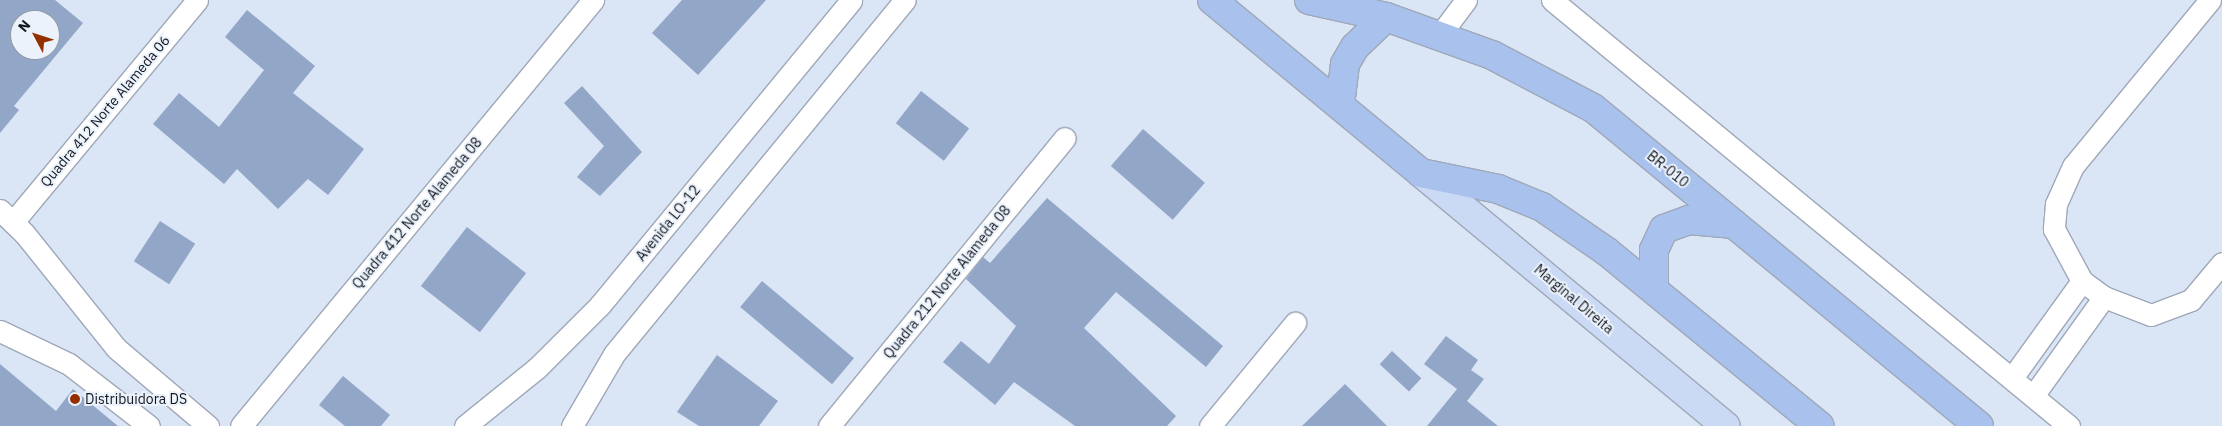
<!DOCTYPE html>
<html>
<head>
<meta charset="utf-8">
<style>
  body { margin:0 }
  #map { position:relative; width:2222px; height:426px; overflow:hidden; background:#dae5f5; font-family:"IBM Plex Sans",sans-serif }
  div>[style] { position:absolute }
  .building>* { inset:0; background:#92a6c8; transform-origin:0 0 }
  .roads { filter:drop-shadow(1px 0 #9fa8b8) drop-shadow(-1px 0 #9fa8b8) drop-shadow(0 1px #9fa8b8) drop-shadow(0 -1px #9fa8b8) }
  .minor>* { height:21px; margin:-10.5px; padding:0 10.5px; transform-origin:10.5px; border-radius:10.5px; background:#fff }
  .major>* { height:28px; margin:-14px; padding:0 14px; transform-origin:14px; border-radius:14px; background:#cbdaf4 }
  .highway>* { height:28px; margin:-14px; padding:0 14px; transform-origin:14px; border-radius:14px; background:#a8c2ed }
  .dots>* { width:14px; height:14px; translate:-50% -50%; box-sizing:border-box; border:2px solid #ebf2fc; border-radius:50% }
  span { translate:-50% -50%; white-space:nowrap; text-align:center; line-height:1.15; -webkit-text-stroke:4px #ebf2fc; paint-order:stroke }
  .street-label { font-size:14px; color:#13161c }
  .poi-label { font-size:14px; color:#13161c }
  .left { translate:0 -50%; text-align:left }
  .north { position:absolute; left:10px; top:10px; width:50px; height:50px; box-sizing:border-box; background:#ebf2fc; border:1px solid #959aa2; border-radius:50%; rotate:310deg; font-size:14px; font-weight:700; line-height:20px; text-align:center; color:#13161c }
  .north::after { content:''; display:block; margin:auto; width:18px; height:22px; background:#942f00; clip-path:polygon(50% 0,100% 100%,50% 72%,0 100%) }
</style>
</head>
<body>
<div id="map">
  <div class="building">
    <i style="clip-path:polygon(evenodd,0 0,55px 0,83px 23px,14px 106px,19px 110px,0 133px,0 0,20px 20px,50px 20px,50px 50px,20px 50px,20px 20px)"></i>
    <i style="clip-path:polygon(682px 0,766px 0,698px 75px,652px 33px)"></i>
    <i style="clip-path:polygon(247px 10px,315px 66px,293px 93px,364px 149px,328px 195px,308px 179px,278px 209px,237px 169px,224px 184px,153px 124px,179px 93px,219px 127px,264px 70px,225px 37px)"></i>
    <i style="clip-path:polygon(582px 86px,642px 152px,600px 196px,577px 177px,604px 146px,564px 103px)"></i>
    <i style="left:921px;top:91px;width:61px;height:41px;rotate:38deg"></i>
    <i style="left:1143px;top:129px;width:82px;height:49px;rotate:41deg"></i>
    <i style="clip-path:polygon(1047px 198px,1223px 346px,1206px 367px,1116px 292px,1084px 328px,1176px 416px,1167px 426px,1075px 426px,1014px 382px,995px 405px,943px 362px,961px 341px,989px 364px,1016px 326px,966px 279px,983px 257px,990px 263px)"></i>
    <i style="left:160px;top:221px;width:42px;height:48px;rotate:33deg"></i>
    <i style="left:467px;top:227px;width:75px;height:75px;rotate:38deg"></i>
    <i style="left:762px;top:281px;width:120px;height:34px;rotate:40deg"></i>
    <i style="clip-path:polygon(1446px 336px,1478px 360px,1471px 370px,1484px 379px,1467px 401px,1498px 426px,1427px 426px,1457px 389px,1424px 364px)"></i>
    <i style="left:1392px;top:351px;width:40px;height:18px;rotate:43deg"></i>
    <i style="clip-path:polygon(717px 355px,778px 401px,759px 426px,699px 426px,677px 412px)"></i>
    <i style="clip-path:polygon(0 364px,56px 411px,73px 389px,118px 426px,0 426px)"></i>
    <i style="clip-path:polygon(343px 376px,390px 415px,381px 426px,345px 426px,319px 405px)"></i>
    <i style="clip-path:polygon(1345px 384px,1387px 426px,1302px 426px)"></i>
  </div>
  <div class="roads">
    <div class="minor">
      <i style="left:1552px;top:0;width:670px;rotate:39.49deg"></i>
      <i style="left:2210px;top:0;width:215px;rotate:129.5deg"></i>
      <i style="left:2073px;top:166px;width:42px;rotate:114.1deg"></i>
      <i style="left:2056px;top:204px;width:25px;rotate:95deg"></i>
      <i style="left:2054px;top:229px;width:59px;rotate:61.7deg"></i>
      <i style="left:2082px;top:281px;width:27px;rotate:36deg"></i>
      <i style="left:2104px;top:297px;width:50px;rotate:21deg"></i>
      <i style="left:2151px;top:315px;width:43px;rotate:-20.6deg"></i>
      <i style="left:2191px;top:300px;width:48px;rotate:-50deg"></i>
      <i style="left:1439px;top:36px;width:45px;rotate:-53.1deg"></i>
      <i style="left:0;top:210px;width:33px;rotate:44deg"></i>
      <i style="left:24px;top:233px;width:147px;rotate:51.3deg"></i>
      <i style="left:116px;top:348px;width:121px;rotate:40.3deg"></i>
      <i style="left:13px;top:222px;width:288px;rotate:-50.3deg"></i>
      <i style="left:0;top:331px;width:76px;rotate:25.6deg"></i>
      <i style="left:69px;top:364px;width:101px;rotate:37.8deg"></i>
      <i style="left:2012px;top:378px;width:120px;rotate:-54.2deg"></i>
      <i style="left:2033px;top:396px;width:122px;rotate:-54.4deg"></i>
      <i style="left:241px;top:426px;width:553px;rotate:-50.43deg"></i>
      <i style="left:465px;top:426px;width:92px;rotate:-38.9deg"></i>
      <i style="left:537px;top:368px;width:89px;rotate:-45deg"></i>
      <i style="left:600px;top:305px;width:395px;rotate:-50.5deg"></i>
      <i style="left:572px;top:426px;width:83px;rotate:-59.7deg"></i>
      <i style="left:614px;top:354px;width:458px;rotate:-50.6deg"></i>
      <i style="left:829px;top:426px;width:372px;rotate:-50.7deg"></i>
      <i style="left:1210px;top:426px;width:134px;rotate:-50.5deg"></i>
    </div>
    <div class="major">
      <i style="left:1421px;top:173px;width:396px;rotate:39.7deg"></i>
    </div>
    <div class="highway">
      <i style="left:1212px;top:0;width:271px;rotate:39.6deg"></i>
      <i style="left:1421px;top:173px;width:79px;rotate:11.7deg"></i>
      <i style="left:1498px;top:189px;width:48px;rotate:22.2deg"></i>
      <i style="left:1542px;top:207px;width:78px;rotate:34.5deg"></i>
      <i style="left:1606px;top:251px;width:276px;rotate:39.3deg"></i>
      <i style="left:1309px;top:0;width:79px;rotate:12.4deg"></i>
      <i style="left:1386px;top:17px;width:113px;rotate:19.7deg"></i>
      <i style="left:1492px;top:55px;width:114px;rotate:27.7deg"></i>
      <i style="left:1593px;top:108px;width:500px;rotate:39.48deg"></i>
      <i style="left:1340px;top:105px;width:41px;rotate:-83deg"></i>
      <i style="left:1345px;top:64px;width:20px;rotate:-60deg"></i>
      <i style="left:1355px;top:47px;width:43px;rotate:-44.1deg"></i>
      <i style="left:1654px;top:290px;width:40px;rotate:-90deg"></i>
      <i style="left:1654px;top:250px;width:23px;rotate:-65deg"></i>
      <i style="left:1664px;top:229px;width:27px;rotate:-20deg"></i>
      <i style="left:1689px;top:220px;width:45px;rotate:5.1deg"></i>
    </div>
  </div>
  <div class="dots">
    <i style="left:75px;top:399px;background:#942f00"></i>
  </div>
  <div class="street-label">
    <span style="left:105px;top:111px;rotate:-50deg">Quadra 412 Norte Alameda 06</span>
    <span style="left:1668px;top:169px;rotate:39deg">BR-010</span>
    <span style="left:417px;top:213px;rotate:-50deg">Quadra 412 Norte Alameda 08</span>
    <span style="left:668px;top:223px;rotate:-51deg">Avenida LO-12</span>
    <span style="left:947px;top:282px;rotate:-51deg">Quadra 212 Norte Alameda 08</span>
    <span style="left:1574px;top:299px;rotate:40deg">Marginal Direita</span>
  </div>
  <div class="poi-label">
    <span class="left" style="left:85px;top:399px">Distribuidora DS</span>
  </div>
  <div class="north">N</div>
</div>
</body>
</html>
